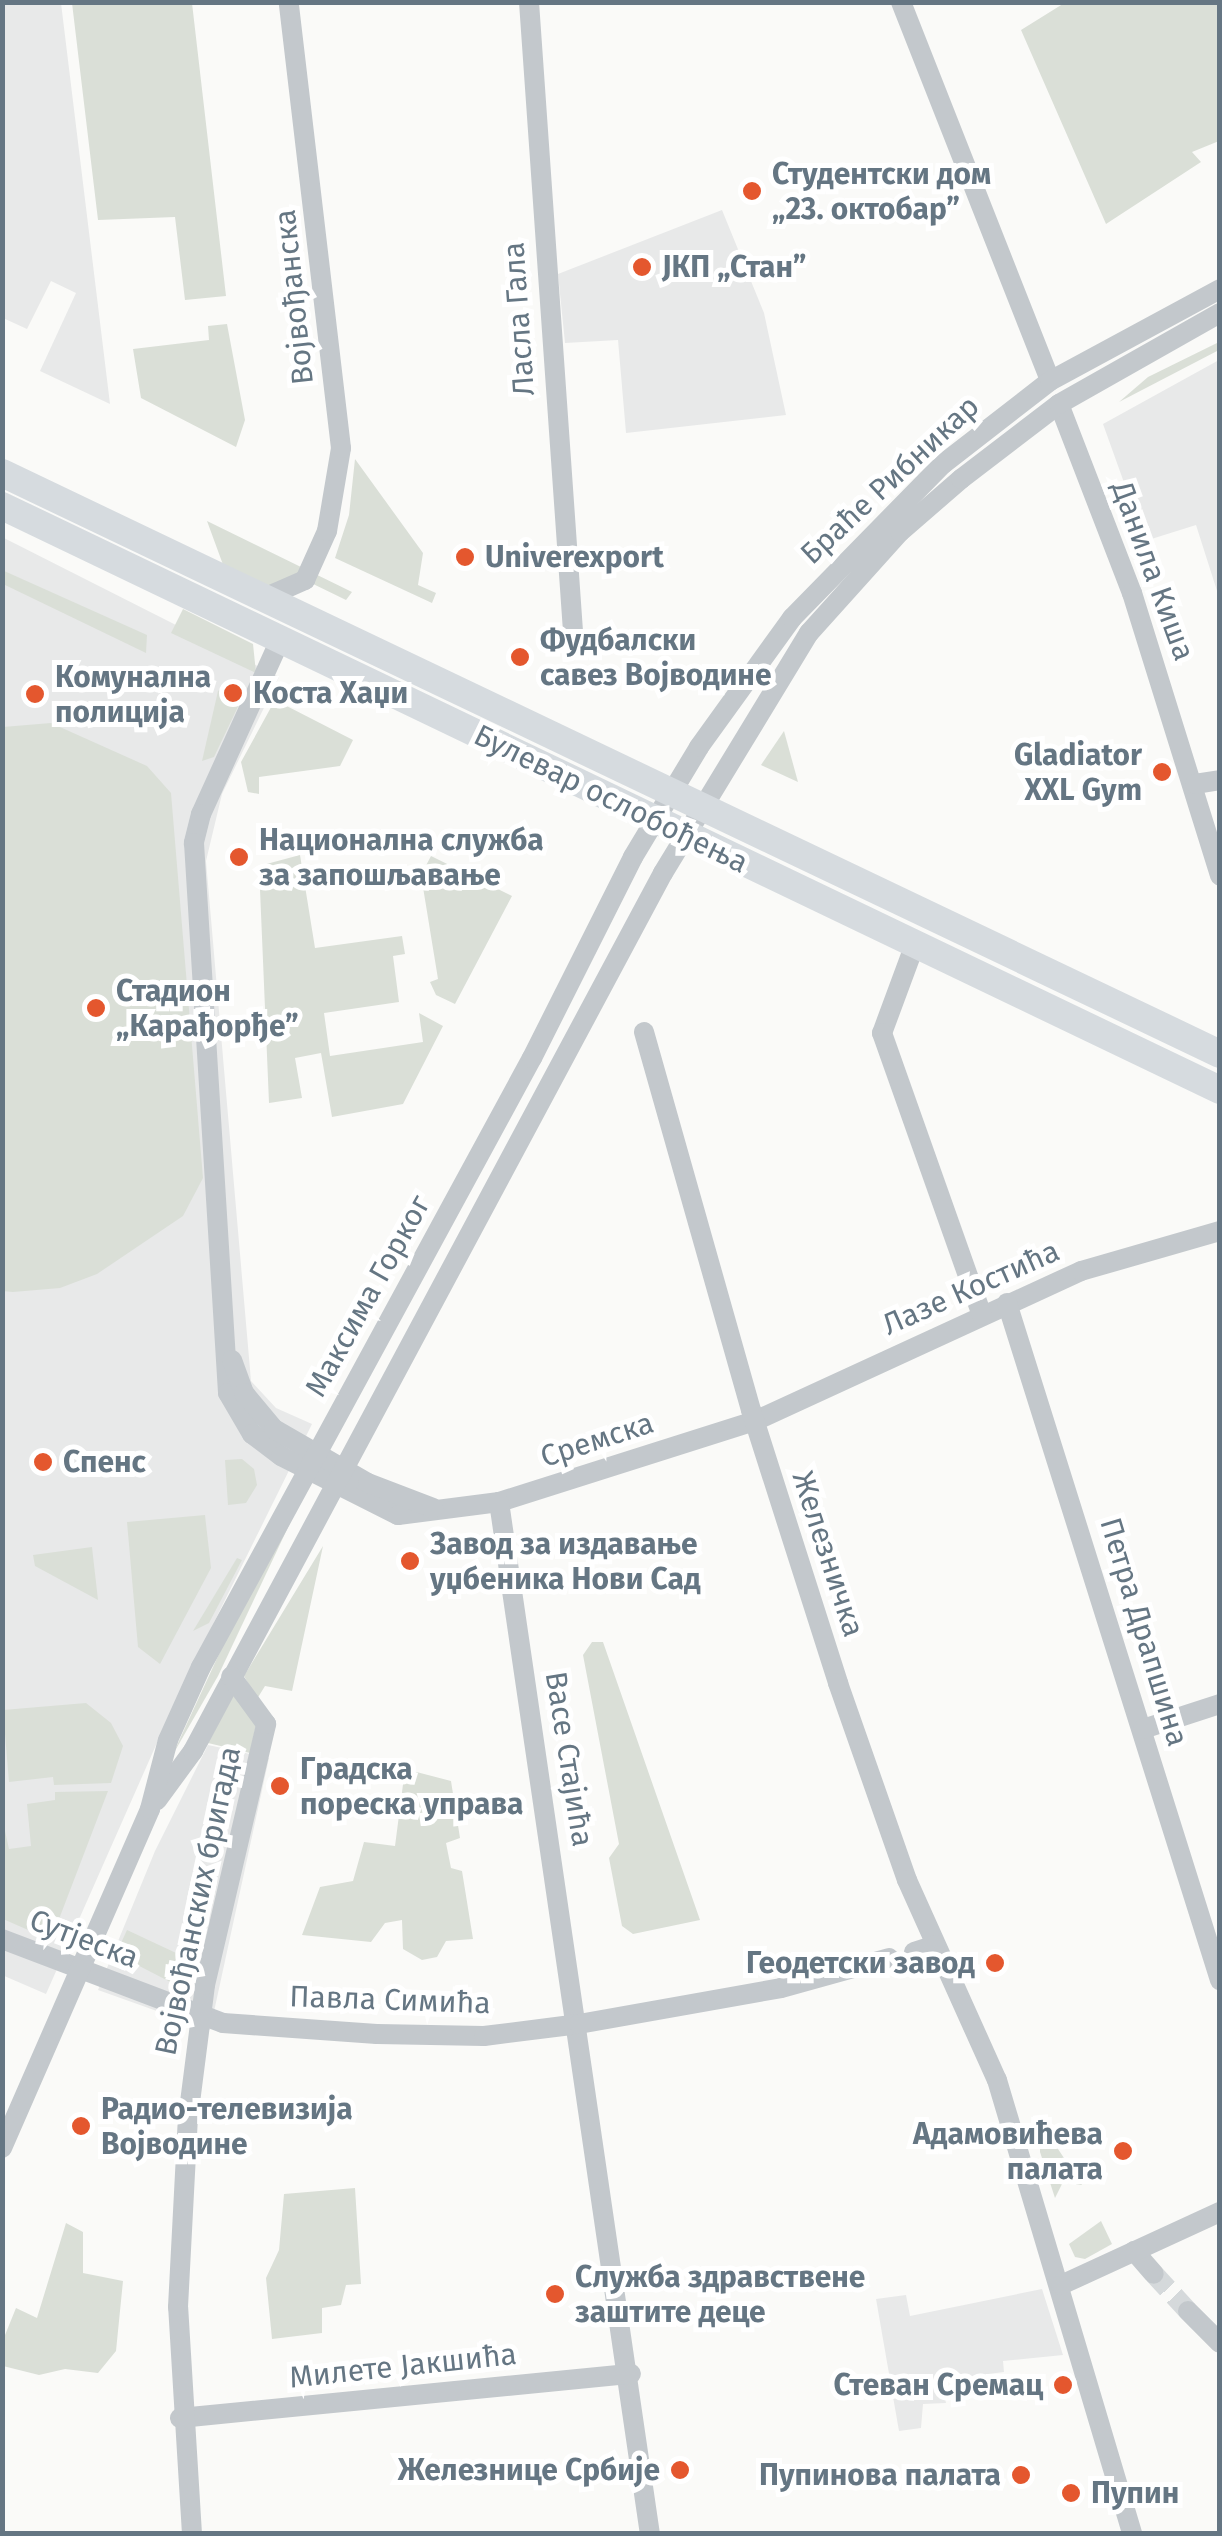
<!DOCTYPE html>
<html>
<head>
<meta charset="utf-8">
<style>
  body { margin:0 }
  #map { position:relative; width:1222px; height:2536px; overflow:hidden; background:#fafaf8; font-family:"Fira Sans",sans-serif }
  div>[style] { position:absolute }
  .built>* { inset:0; background:#e8e9e9 }
  .green>* { inset:0; background:#dadfd7 }
  .minor-tunnel>* { height:20px; margin-top:-10px; transform-origin:0; background:repeating-linear-gradient(90deg,#d5d9db 0 20px,transparent 0 30px) }
  .minor>* { height:20px; margin:-10px; padding:0 10px; transform-origin:10px; border-radius:10px; background:#c3c8cc }
  .major>* { height:28px; margin:-14px; padding:0 14px; transform-origin:14px; border-radius:14px; background:#d6dbdf }
  .dots>* { width:28px; height:28px; translate:-50% -50%; box-sizing:border-box; border:5px solid #fff; border-radius:50% }
  span { translate:-50% -50%; white-space:nowrap; text-align:center; line-height:1.15; -webkit-text-stroke:10px #fff; paint-order:stroke }
  .poi-label { font-size:30px; color:#657683; font-weight:700 }
  .left { translate:0 -50%; text-align:left }
  .right { translate:-100% -50%; text-align:right }
  .street-label { font-size:30px; color:#657683 }
  .frame { position:absolute; inset:0; border:5px solid #657683; pointer-events:none }
</style>
</head>
<body>
<div id="map">
  <div class="built">
    <i style="clip-path:polygon(2px 3px,61px 3px,110px 404px,40px 371px,76px 293px,51px 281px,27px 329px,3px 318px)"></i>
    <i style="clip-path:polygon(722px 210px,764px 313px,786px 415px,626px 433px,618px 340px,565px 343px,558px 274px)"></i>
    <i style="clip-path:polygon(1219px 360px,1220px 594px,1218px 594px,1196px 525px,1145px 541px,1103px 424px)"></i>
    <i style="clip-path:polygon(2px 537px,279px 677px,222px 794px,206px 861px,251px 1381px,276px 1408px,312px 1424px,179px 1693px,46px 1994px,2px 1975px)"></i>
    <i style="clip-path:polygon(208px 1745px,269px 1758px,210px 2030px,98px 1990px,155px 1851px)"></i>
    <i style="clip-path:polygon(1042px 2289px,1063px 2355px,1003px 2361px,1004px 2372px,941px 2380px,946px 2403px,923px 2404px,921px 2428px,899px 2431px,876px 2299px,906px 2295px,910px 2316px)"></i>
  </div>
  <div class="green">
    <i style="clip-path:polygon(1066px 2px,1219px 3px,1219px 141px,1192px 152px,1201px 162px,1106px 224px,1021px 30px)"></i>
    <i style="clip-path:polygon(72px 3px,192px 3px,226px 296px,185px 300px,175px 217px,98px 220px)"></i>
    <i style="clip-path:polygon(227px 324px,245px 420px,236px 447px,141px 398px,133px 349px,209px 340px,208px 326px)"></i>
    <i style="clip-path:polygon(1219px 342px,1219px 350px,1119px 402px,1148px 377px)"></i>
    <i style="clip-path:polygon(355px 459px,423px 553px,418px 585px,436px 593px,432px 603px,335px 558px,349px 515px)"></i>
    <i style="clip-path:polygon(207px 521px,352px 592px,346px 600px,305px 580px,282px 593px,229px 581px)"></i>
    <i style="clip-path:polygon(2px 570px,147px 635px,146px 653px,3px 584px)"></i>
    <i style="clip-path:polygon(183px 609px,253px 644px,256px 673px,171px 633px)"></i>
    <i style="clip-path:polygon(227px 684px,245px 692px,214px 757px,202px 761px,218px 691px)"></i>
    <i style="clip-path:polygon(275px 700px,353px 740px,340px 766px,259px 777px,259px 794px,248px 792px,241px 762px)"></i>
    <i style="clip-path:polygon(51px 723px,147px 766px,171px 793px,203px 1178px,183px 1216px,97px 1274px,60px 1288px,13px 1292px,2px 1291px,3px 727px)"></i>
    <i style="clip-path:polygon(784px 731px,798px 782px,761px 765px)"></i>
    <i style="clip-path:polygon(300px 855px,315px 948px,402px 936px,405px 954px,393px 956px,399px 1002px,324px 1013px,330px 1056px,423px 1042px,419px 1013px,443px 1026px,403px 1104px,332px 1117px,321px 1053px,295px 1058px,302px 1098px,269px 1103px,259px 866px)"></i>
    <i style="clip-path:polygon(431px 856px,512px 896px,455px 1004px,436px 995px,430px 982px,438px 979px,421px 875px)"></i>
    <i style="clip-path:polygon(242px 1459px,254px 1469px,257px 1485px,246px 1503px,228px 1505px,225px 1460px)"></i>
    <i style="clip-path:polygon(298px 1506px,218px 1676px,172px 1756px,225px 1641px)"></i>
    <i style="clip-path:polygon(205px 1515px,211px 1568px,160px 1664px,138px 1647px,127px 1522px)"></i>
    <i style="clip-path:polygon(323px 1546px,292px 1691px,265px 1686px,257px 1699px,244px 1676px)"></i>
    <i style="clip-path:polygon(92px 1547px,98px 1600px,35px 1566px,33px 1555px)"></i>
    <i style="clip-path:polygon(237px 1558px,242px 1560px,209px 1623px,193px 1631px)"></i>
    <i style="clip-path:polygon(592px 1642px,603px 1642px,700px 1920px,633px 1934px,622px 1926px,609px 1858px,619px 1844px,583px 1655px)"></i>
    <i style="clip-path:polygon(234px 1694px,258px 1716px,250px 1753px,208px 1743px)"></i>
    <i style="clip-path:polygon(86px 1703px,111px 1723px,123px 1746px,111px 1783px,54px 1785px,53px 1777px,9px 1782px,3px 1710px)"></i>
    <i style="clip-path:polygon(405px 1769px,451px 1781px,460px 1838px,446px 1843px,451px 1868px,462px 1871px,473px 1939px,446px 1941px,437px 1957px,422px 1960px,403px 1949px,402px 1920px,385px 1923px,371px 1942px,302px 1935px,320px 1887px,353px 1881px,364px 1842px,395px 1846px)"></i>
    <i style="clip-path:polygon(108px 1791px,51px 1940px,3px 1919px,3px 1822px,9px 1849px,31px 1846px,27px 1804px,55px 1800px,55px 1792px)"></i>
    <i style="clip-path:polygon(127px 1930px,191px 1960px,195px 1969px,187px 1985px,182px 1988px,116px 1954px)"></i>
    <i style="clip-path:polygon(1052px 2140px,1082px 2185px,1063px 2182px,1055px 2198px,1040px 2152px,1040px 2145px)"></i>
    <i style="clip-path:polygon(355px 2188px,361px 2284px,346px 2285px,341px 2305px,322px 2308px,322px 2333px,272px 2339px,266px 2278px,279px 2250px,284px 2194px)"></i>
    <i style="clip-path:polygon(1101px 2221px,1112px 2244px,1085px 2259px,1075px 2257px,1069px 2244px)"></i>
    <i style="clip-path:polygon(66px 2223px,83px 2232px,83px 2273px,123px 2281px,116px 2351px,98px 2373px,65px 2369px,39px 2375px,3px 2366px,3px 2340px,16px 2308px,37px 2318px)"></i>
  </div>
  <div class="minor-tunnel">
    <i style="left:1154px;top:2274px;width:50px;rotate:47.4deg"></i>
  </div>
  <div class="minor">
    <i style="left:529px;top:2px;width:632px;rotate:86deg"></i>
    <i style="left:901px;top:2px;width:407px;rotate:68.5deg"></i>
    <i style="left:1059px;top:404px;width:203px;rotate:68.9deg"></i>
    <i style="left:1132px;top:593px;width:296px;rotate:72.7deg"></i>
    <i style="left:264px;top:598px;width:45px;rotate:-23.7deg"></i>
    <i style="left:305px;top:580px;width:54px;rotate:-65.8deg"></i>
    <i style="left:327px;top:531px;width:84px;rotate:-80.4deg"></i>
    <i style="left:341px;top:448px;width:449px;rotate:-96.7deg"></i>
    <i style="left:280px;top:640px;width:191px;rotate:114.4deg"></i>
    <i style="left:201px;top:814px;width:30px;rotate:104deg"></i>
    <i style="left:194px;top:843px;width:551px;rotate:86.46deg"></i>
    <i style="left:228px;top:1393px;width:48px;rotate:59.7deg"></i>
    <i style="left:252px;top:1434px;width:36px;rotate:37deg"></i>
    <i style="left:281px;top:1456px;width:131px;rotate:26.8deg"></i>
    <i style="left:398px;top:1515px;width:102px;rotate:-7.3deg"></i>
    <i style="left:499px;top:1502px;width:269px;rotate:-17.6deg"></i>
    <i style="left:755px;top:1421px;width:359px;rotate:-24.7deg"></i>
    <i style="left:1081px;top:1271px;width:145px;rotate:-16.1deg"></i>
    <i style="left:1195px;top:784px;width:25px;rotate:-9deg"></i>
    <i style="left:915px;top:944px;width:95px;rotate:110.3deg"></i>
    <i style="left:882px;top:1033px;width:299px;rotate:70.5deg"></i>
    <i style="left:644px;top:1032px;width:393px;rotate:74.2deg"></i>
    <i style="left:751px;top:1410px;width:287px;rotate:72.3deg"></i>
    <i style="left:838px;top:1683px;width:209px;rotate:70.7deg"></i>
    <i style="left:907px;top:1880px;width:219px;rotate:65.8deg"></i>
    <i style="left:997px;top:2080px;width:474px;rotate:73.4deg"></i>
    <i style="left:1007px;top:1303px;width:710px;rotate:72.54deg"></i>
    <i style="left:232px;top:1360px;width:35px;rotate:70deg"></i>
    <i style="left:244px;top:1393px;width:47px;rotate:50.2deg"></i>
    <i style="left:274px;top:1429px;width:108px;rotate:29.9deg"></i>
    <i style="left:368px;top:1483px;width:70px;rotate:21deg"></i>
    <i style="left:499px;top:1502px;width:1043px;rotate:81.68deg"></i>
    <i style="left:1143px;top:1729px;width:81px;rotate:-18deg"></i>
    <i style="left:157px;top:1800px;width:61px;rotate:-53.7deg"></i>
    <i style="left:193px;top:1751px;width:996px;rotate:-61.84deg"></i>
    <i style="left:663px;top:873px;width:281px;rotate:-58.7deg"></i>
    <i style="left:809px;top:633px;width:136px;rotate:-48deg"></i>
    <i style="left:900px;top:532px;width:81px;rotate:-41deg"></i>
    <i style="left:961px;top:479px;width:123px;rotate:-37.4deg"></i>
    <i style="left:1059px;top:404px;width:185px;rotate:-29.5deg"></i>
    <i style="left:2px;top:1939px;width:236px;rotate:20.8deg"></i>
    <i style="left:223px;top:2023px;width:154px;rotate:4.1deg"></i>
    <i style="left:377px;top:2034px;width:107px;rotate:1.1deg"></i>
    <i style="left:484px;top:2036px;width:96px;rotate:-7.2deg"></i>
    <i style="left:579px;top:2024px;width:205px;rotate:-10.1deg"></i>
    <i style="left:781px;top:1988px;width:112px;rotate:-15.5deg"></i>
    <i style="left:914px;top:1952px;width:22px;rotate:-18deg"></i>
    <i style="left:2px;top:2148px;width:370px;rotate:-66.4deg"></i>
    <i style="left:150px;top:1809px;width:71px;rotate:-75.4deg"></i>
    <i style="left:168px;top:1740px;width:80px;rotate:-65.7deg"></i>
    <i style="left:201px;top:1667px;width:693px;rotate:-61.48deg"></i>
    <i style="left:532px;top:1058px;width:225px;rotate:-63.3deg"></i>
    <i style="left:633px;top:857px;width:128px;rotate:-59deg"></i>
    <i style="left:699px;top:747px;width:159px;rotate:-54.2deg"></i>
    <i style="left:792px;top:618px;width:216px;rotate:-45.6deg"></i>
    <i style="left:943px;top:464px;width:135px;rotate:-37.8deg"></i>
    <i style="left:1050px;top:381px;width:193px;rotate:-28.4deg"></i>
    <i style="left:1134px;top:2251px;width:30px;rotate:49deg"></i>
    <i style="left:1061px;top:2285px;width:175px;rotate:-24.7deg"></i>
    <i style="left:1188px;top:2311px;width:45px;rotate:45deg"></i>
    <i style="left:180px;top:2418px;width:453px;rotate:-5.6deg"></i>
    <i style="left:192px;top:2534px;width:227px;rotate:-93.5deg"></i>
    <i style="left:178px;top:2307px;width:189px;rotate:-87deg"></i>
    <i style="left:188px;top:2118px;width:134px;rotate:-82.7deg"></i>
    <i style="left:205px;top:1985px;width:268px;rotate:-76.8deg"></i>
    <i style="left:266px;top:1724px;width:59px;rotate:-126.1deg"></i>
  </div>
  <div class="major">
    <i style="left:2px;top:473px;width:1349px;rotate:25.5deg"></i>
    <i style="left:2px;top:506px;width:1351px;rotate:25.62deg"></i>
  </div>
  <div class="dots">
    <i style="left:752px;top:191px;background:#e4572e"></i>
    <i style="left:642px;top:267px;background:#e4572e"></i>
    <i style="left:465px;top:557px;background:#e4572e"></i>
    <i style="left:520px;top:657px;background:#e4572e"></i>
    <i style="left:233px;top:693px;background:#e4572e"></i>
    <i style="left:35px;top:694px;background:#e4572e"></i>
    <i style="left:1162px;top:772px;background:#e4572e"></i>
    <i style="left:239px;top:857px;background:#e4572e"></i>
    <i style="left:96px;top:1008px;background:#e4572e"></i>
    <i style="left:43px;top:1462px;background:#e4572e"></i>
    <i style="left:410px;top:1561px;background:#e4572e"></i>
    <i style="left:280px;top:1786px;background:#e4572e"></i>
    <i style="left:995px;top:1963px;background:#e4572e"></i>
    <i style="left:81px;top:2126px;background:#e4572e"></i>
    <i style="left:1123px;top:2151px;background:#e4572e"></i>
    <i style="left:555px;top:2294px;background:#e4572e"></i>
    <i style="left:1063px;top:2385px;background:#e4572e"></i>
    <i style="left:680px;top:2470px;background:#e4572e"></i>
    <i style="left:1021px;top:2475px;background:#e4572e"></i>
    <i style="left:1071px;top:2493px;background:#e4572e"></i>
  </div>
  <div class="poi-label">
    <span class="left" style="left:772px;top:191px">Студентски дом<br>„23. октобар”</span>
    <span class="left" style="left:662px;top:267px">ЈКП „Стан”</span>
    <span class="left" style="left:485px;top:557px">Univerexport</span>
    <span class="left" style="left:540px;top:657px">Фудбалски<br>савез Војводине</span>
    <span class="left" style="left:55px;top:694px">Комунална<br>полиција</span>
    <span class="left" style="left:253px;top:693px">Коста Хаџи</span>
    <span class="right" style="left:1142px;top:772px">Gladiator<br>XXL Gym</span>
    <span class="left" style="left:259px;top:857px">Национална служба<br>за запошљавање</span>
    <span class="left" style="left:116px;top:1008px">Стадион<br>„Карађорђе”</span>
    <span class="left" style="left:63px;top:1462px">Спенс</span>
    <span class="left" style="left:430px;top:1561px">Завод за издавање<br>уџбеника Нови Сад</span>
    <span class="left" style="left:300px;top:1786px">Градска<br>пореска управа</span>
    <span class="right" style="left:975px;top:1963px">Геодетски завод</span>
    <span class="left" style="left:101px;top:2126px">Радио-телевизија<br>Војводине</span>
    <span class="right" style="left:1103px;top:2151px">Адамовићева<br>палата</span>
    <span class="left" style="left:575px;top:2294px">Служба здравствене<br>заштите деце</span>
    <span class="right" style="left:1043px;top:2385px">Стеван Сремац</span>
    <span class="right" style="left:660px;top:2470px">Железнице Србије</span>
    <span class="right" style="left:1001px;top:2475px">Пупинова палата</span>
    <span class="left" style="left:1091px;top:2493px">Пупин</span>
  </div>
  <div class="street-label">
    <span style="left:294px;top:297px;rotate:-96deg">Војвођанска</span>
    <span style="left:519px;top:319px;rotate:-94deg">Ласла Гала</span>
    <span style="left:890px;top:480px;rotate:-43deg">Браће Рибникар</span>
    <span style="left:1153px;top:571px;rotate:70deg">Данила Киша</span>
    <span style="left:611px;top:799px;rotate:26deg">Булевар ослобођења</span>
    <span style="left:971px;top:1288px;rotate:-24deg">Лазе Костића</span>
    <span style="left:368px;top:1296px;rotate:-61deg">Максима Горког</span>
    <span style="left:597px;top:1440px;rotate:-18deg">Сремска</span>
    <span style="left:828px;top:1554px;rotate:72deg">Железничка</span>
    <span style="left:1144px;top:1632px;rotate:73deg">Петра Драпшина</span>
    <span style="left:569px;top:1759px;rotate:81deg">Васе Стајића</span>
    <span style="left:198px;top:1901px;rotate:-78deg">Војвођанских бригада</span>
    <span style="left:84px;top:1939px;rotate:21deg">Сутјеска</span>
    <span style="left:390px;top:2000px;rotate:2deg">Павла Симића</span>
    <span style="left:403px;top:2366px;rotate:-6deg">Милете Јакшића</span>
  </div>
  <div class="frame"></div>
</div>
</body>
</html>
